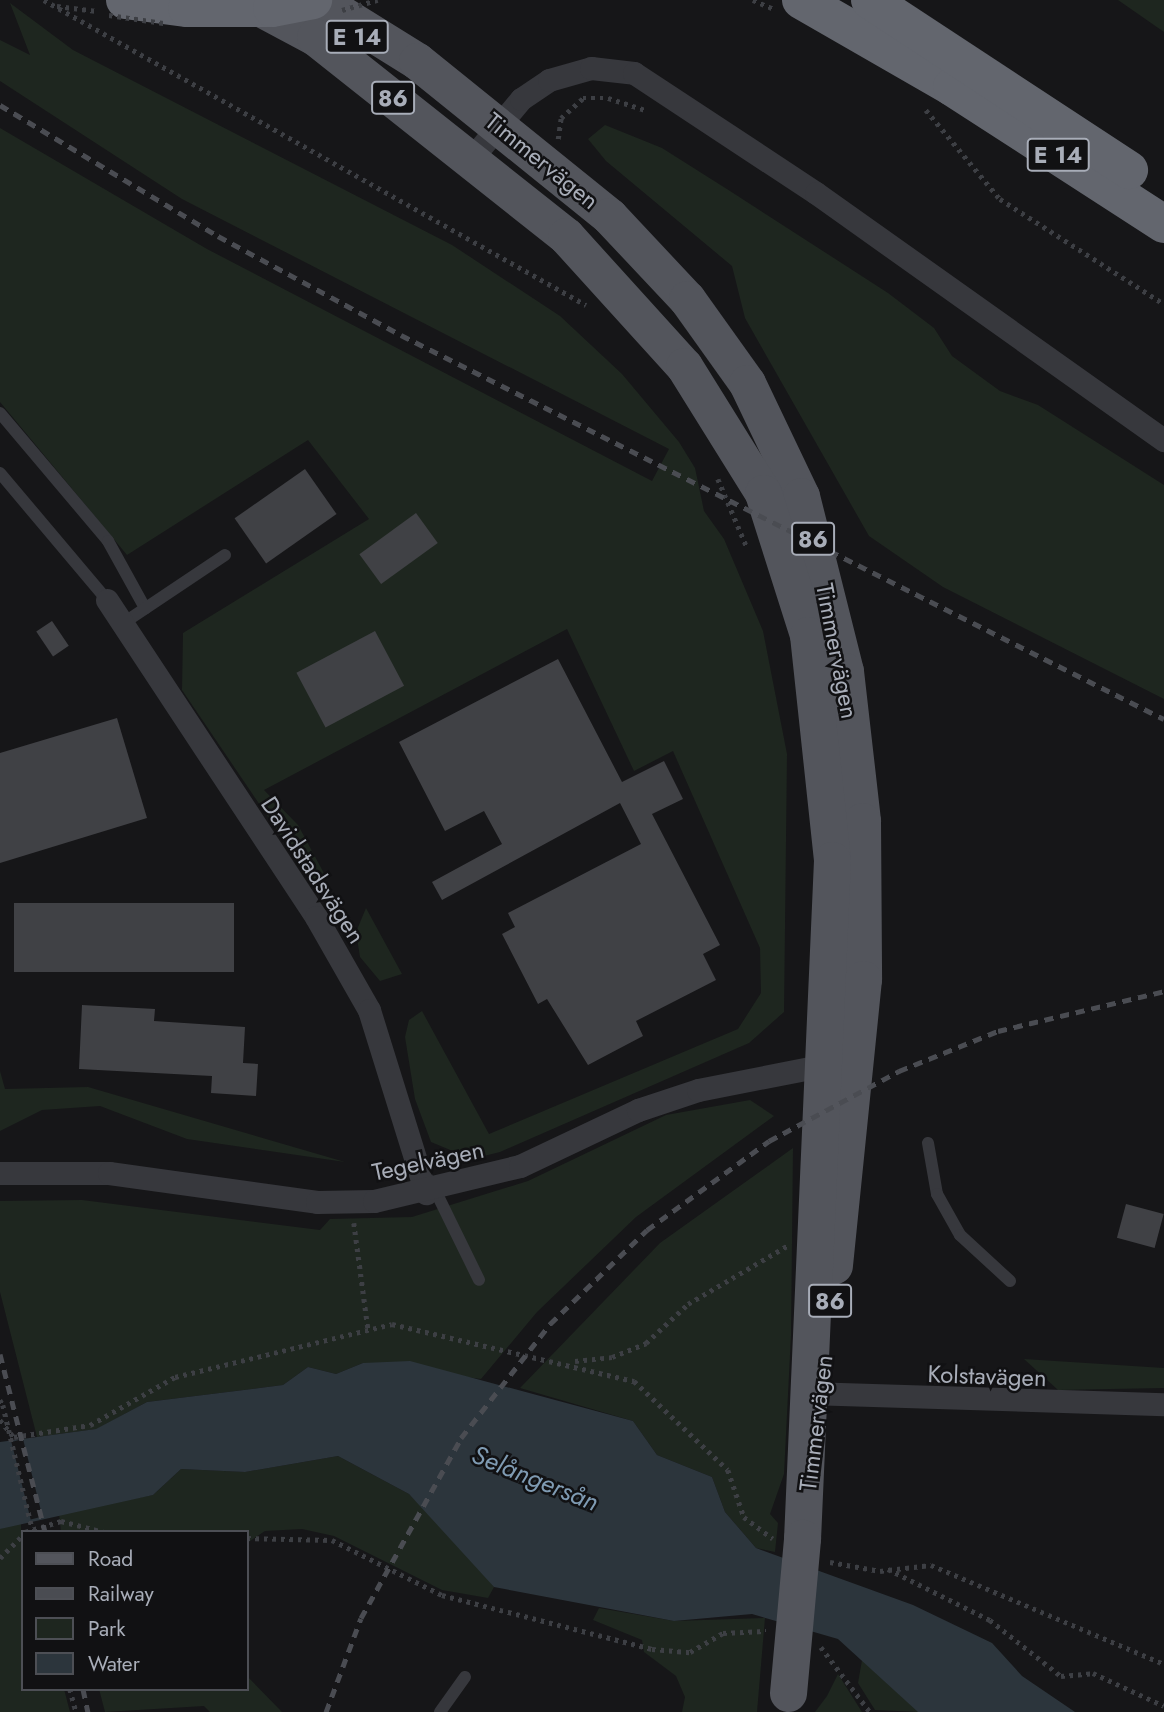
<!DOCTYPE html>
<html>
<head>
<meta charset="utf-8">
<style>
  body { margin:0 }
  #map { position:relative; width:1164px; height:1712px; overflow:hidden; background:#161618; font-family:Jost,sans-serif }
  div>[style] { position:absolute }
  .green>* { inset:0; background:#1e261f }
  .water>* { inset:0; background:#2c353c }
  .pier>* { inset:0; background:#161618; transform-origin:0 0 }
  .building>* { inset:0; background:#404145; transform-origin:0 0 }
  .path>* { height:4.5px; margin-top:-2.25px; transform-origin:0; background:repeating-linear-gradient(90deg,#3d3f44 0 3.5px,transparent 0 8.5px) }
  .lane>* { height:12px; margin:-6px; padding:0 6px; transform-origin:6px; border-radius:6px; background:#37383d }
  .street>* { height:23px; margin:-11.5px; padding:0 11.5px; transform-origin:11.5px; border-radius:11.5px; background:#37383d }
  .primary>* { height:37px; margin:-18.5px; padding:0 18.5px; transform-origin:18.5px; border-radius:18.5px; background:#53555c }
  .highway>* { height:38px; margin:-19px; padding:0 19px; transform-origin:19px; border-radius:19px; background:#63666e }
  .rail>* { height:5px; margin-top:-2.5px; transform-origin:0; background:repeating-linear-gradient(90deg,#4a4c52 0 9px,transparent 0 16px) }
  .path-bridge>* { height:4.5px; margin-top:-2.25px; transform-origin:0; background:repeating-linear-gradient(90deg,#3d3f44 0 3.5px,transparent 0 8.5px) }
  .primary-bridge>* { height:37px; margin:-18.5px; padding:0 18.5px; transform-origin:18.5px; border-radius:18.5px; background:#53555c }
  .highway-bridge>* { height:38px; margin:-19px; padding:0 19px; transform-origin:19px; border-radius:19px; background:#63666e }
  span { translate:-50% -50%; white-space:nowrap; text-align:center; line-height:1.15; -webkit-text-stroke:5px #111113; paint-order:stroke }
  .shield-label span { padding:2px 5px; background:#111113; border:2px solid; border-radius:5px; -webkit-text-stroke-width:0 }
  .shield-label { font-size:23px; color:#a8adb8; font-weight:700 }
  .street-label { font-size:24px; color:#a8adb8 }
  .water-label { font-size:26px; color:#7f9bb3; font-style:italic }
  .legend { position:absolute; left:21px; top:1530px; width:228px; height:161px; box-sizing:border-box; background:#111113; border:2px solid #4d4f55; margin:0; padding:9px 12px; list-style:none; font-size:21px; color:#a8adb8 }
  .legend li { display:flex; align-items:center; gap:14px; height:35px }
  .legend b { width:35px; border:2px solid #4d4f55 }
</style>
</head>
<body>
<div id="map">
  <div class="green">
    <i style="clip-path:polygon(1118px 0,1164px 0,1164px 32px)"></i>
    <i style="clip-path:polygon(10px 3px,73px 50px,452px 245px,560px 316px,622px 374px,679px 442px,695px 468px,704px 511px,724px 539px,763px 631px,787px 754px,784px 1012px,749px 1043px,500px 1152px,472px 1159px,431px 1142px,415px 1099px,405px 1037px,409px 1020px,422px 1011px,489px 1134px,738px 1029px,761px 993px,760px 948px,673px 751px,634px 771px,567px 629px,264px 790px,298px 825px,326px 877px,316px 882px,308px 876px,182px 690px,183px 633px,369px 519px,308px 440px,127px 555px,0 402px,0 128px,207px 249px,652px 481px,669px 449px,182px 199px,0 81px,0 40px,30px 55px)"></i>
    <i style="clip-path:polygon(605px 125px,662px 148px,730px 191px,888px 293px,934px 328px,952px 356px,1000px 391px,1038px 405px,1164px 485px,1164px 699px,943px 587px,869px 536px,745px 318px,732px 266px,606px 161px,588px 139px)"></i>
    <i style="clip-path:polygon(366px 908px,402px 974px,380px 981px,360px 957px,356px 932px)"></i>
    <i style="clip-path:polygon(0 1071px,5px 1089px,88px 1087px,345px 1162px,187px 1139px,100px 1106px,42px 1110px,0 1131px)"></i>
    <i style="clip-path:polygon(750px 1100px,774px 1116px,636px 1217px,537px 1312px,481px 1379px,363px 1363px,336px 1374px,308px 1367px,283px 1385px,147px 1402px,97px 1429px,37px 1437px,0 1292px,0 1201px,82px 1200px,320px 1230px,330px 1219px,412px 1217px,528px 1181px,666px 1115px)"></i>
    <i style="clip-path:polygon(793px 1148px,791px 1335px,784px 1474px,770px 1514px,778px 1523px,775px 1552px,756px 1548px,725px 1512px,712px 1477px,657px 1455px,633px 1421px,520px 1388px,660px 1243px)"></i>
    <i style="clip-path:polygon(1024px 1359px,1164px 1368px,1164px 1388px,1058px 1390px)"></i>
    <i style="clip-path:polygon(338px 1456px,409px 1494px,468px 1552px,494px 1587px,488px 1598px,442px 1590px,334px 1536px,302px 1529px,265px 1531px,247px 1543px,247px 1532px,61px 1532px,59px 1513px,153px 1495px,181px 1469px,245px 1472px)"></i>
    <i style="clip-path:polygon(21px 1521px,23px 1689px,64px 1689px,70px 1712px,0 1712px,0 1529px)"></i>
    <i style="clip-path:polygon(599px 1608px,674px 1621px,765px 1618px,757px 1712px,682px 1712px,685px 1697px,676px 1676px,644px 1652px,642px 1640px,593px 1620px)"></i>
    <i style="clip-path:polygon(862px 1660px,919px 1712px,875px 1710px,858px 1683px)"></i>
    <i style="clip-path:polygon(838px 1674px,862px 1712px,815px 1712px,827px 1696px)"></i>
    <i style="clip-path:polygon(247px 1676px,282px 1712px,210px 1712px,204px 1706px,105px 1712px,99px 1689px,247px 1689px)"></i>
  </div>
  <div class="water">
    <i style="clip-path:polygon(410px 1361px,633px 1421px,657px 1455px,712px 1477px,725px 1512px,756px 1548px,913px 1605px,992px 1643px,1022px 1676px,1075px 1712px,918px 1712px,838px 1639px,752px 1614px,674px 1621px,494px 1587px,409px 1494px,338px 1456px,245px 1472px,181px 1469px,153px 1495px,0 1529px,0 1442px,96px 1429px,147px 1402px,283px 1385px,308px 1367px,336px 1374px,363px 1363px)"></i>
  </div>
  <div class="pier">
    <i style="left:23px;top:1439px;width:80px;height:12px;rotate:76deg"></i>
  </div>
  <div class="building">
    <i style="left:305px;top:469px;width:55px;height:86px;rotate:55deg"></i>
    <i style="left:416px;top:513px;width:37px;height:70px;rotate:54deg"></i>
    <i style="left:52px;top:621px;width:30px;height:19px;rotate:56deg"></i>
    <i style="left:375px;top:631px;width:62px;height:89px;rotate:62deg"></i>
    <i style="clip-path:polygon(558px 659px,622px 782px,664px 761px,683px 799px,652px 814px,720px 945px,703px 954px,716px 980px,636px 1021px,643px 1036px,588px 1065px,547px 999px,538px 1004px,502px 934px,515px 927px,508px 913px,641px 844px,620px 803px,442px 900px,432px 882px,502px 844px,484px 811px,445px 831px,399px 742px)"></i>
    <i style="clip-path:polygon(117px 718px,147px 818px,0 863px,0 753px)"></i>
    <i style="left:14px;top:903px;width:220px;height:69px"></i>
    <i style="clip-path:polygon(82px 1005px,155px 1009px,154px 1021px,245px 1027px,243px 1063px,258px 1064px,256px 1096px,211px 1093px,212px 1076px,79px 1069px)"></i>
    <i style="left:1126px;top:1204px;width:39px;height:35px;rotate:15deg"></i>
  </div>
  <div class="path">
    <i style="left:44px;top:0;width:622px;rotate:29.37deg"></i>
    <i style="left:753px;top:0;width:21px;rotate:23deg"></i>
    <i style="left:57px;top:6px;width:40px;rotate:7.1deg"></i>
    <i style="left:926px;top:110px;width:116px;rotate:50.3deg"></i>
    <i style="left:1000px;top:199px;width:195px;rotate:32.6deg"></i>
    <i style="left:558px;top:139px;width:21px;rotate:-82deg"></i>
    <i style="left:561px;top:118px;width:30px;rotate:-42deg"></i>
    <i style="left:583px;top:98px;width:25px"></i>
    <i style="left:608px;top:98px;width:38px;rotate:18deg"></i>
    <i style="left:718px;top:479px;width:72px;rotate:67deg"></i>
    <i style="left:354px;top:1223px;width:106px;rotate:82.4deg"></i>
    <i style="left:575px;top:1361px;width:37px;rotate:-6deg"></i>
    <i style="left:612px;top:1357px;width:37px;rotate:-22deg"></i>
    <i style="left:646px;top:1343px;width:57px;rotate:-42.9deg"></i>
    <i style="left:688px;top:1304px;width:115px;rotate:-30.4deg"></i>
    <i style="left:0;top:1400px;width:6px;rotate:59deg"></i>
    <i style="left:0;top:1420px;width:22px;rotate:51deg"></i>
    <i style="left:14px;top:1437px;width:77px;rotate:-9deg"></i>
    <i style="left:90px;top:1425px;width:98px;rotate:-29.5deg"></i>
    <i style="left:175px;top:1377px;width:223px;rotate:-13.7deg"></i>
    <i style="left:392px;top:1324px;width:249px;rotate:13.3deg"></i>
    <i style="left:634px;top:1381px;width:129px;rotate:43.4deg"></i>
    <i style="left:728px;top:1470px;width:50px;rotate:71.2deg"></i>
    <i style="left:744px;top:1517px;width:36px;rotate:37deg"></i>
    <i style="left:25px;top:1532px;width:38px;rotate:-17deg"></i>
    <i style="left:61px;top:1521px;width:44px;rotate:14.3deg"></i>
    <i style="left:247px;top:1538px;width:85px;rotate:1.3deg"></i>
    <i style="left:332px;top:1540px;width:123px;rotate:26.6deg"></i>
    <i style="left:442px;top:1595px;width:217px;rotate:14.4deg"></i>
    <i style="left:652px;top:1649px;width:38px;rotate:5deg"></i>
    <i style="left:690px;top:1652px;width:38px;rotate:-30deg"></i>
    <i style="left:723px;top:1633px;width:43px;rotate:-2.7deg"></i>
    <i style="left:0;top:1558px;width:33px;rotate:-45deg"></i>
    <i style="left:830px;top:1562px;width:51px;rotate:10.2deg"></i>
    <i style="left:880px;top:1571px;width:51px;rotate:-6.7deg"></i>
    <i style="left:931px;top:1565px;width:253px;rotate:23deg"></i>
    <i style="left:888px;top:1569px;width:114px;rotate:26.6deg"></i>
    <i style="left:990px;top:1620px;width:90px;rotate:38.3deg"></i>
    <i style="left:1061px;top:1676px;width:32px;rotate:-5deg"></i>
    <i style="left:1093px;top:1673px;width:78px;rotate:24.9deg"></i>
    <i style="left:821px;top:1647px;width:81px;rotate:53deg"></i>
    <i style="left:70px;top:1689px;width:24px;rotate:75deg"></i>
  </div>
  <div class="lane">
    <i style="left:0;top:413px;width:167px;rotate:49.8deg"></i>
    <i style="left:108px;top:541px;width:77px;rotate:61.1deg"></i>
    <i style="left:0;top:473px;width:166px;rotate:49.9deg"></i>
    <i style="left:122px;top:624px;width:124px;rotate:-33.8deg"></i>
    <i style="left:928px;top:1143px;width:52px;rotate:80deg"></i>
    <i style="left:937px;top:1194px;width:47px;rotate:60.7deg"></i>
    <i style="left:960px;top:1235px;width:68px;rotate:42.6deg"></i>
    <i style="left:435px;top:1190px;width:100px;rotate:63.9deg"></i>
    <i style="left:440px;top:1712px;width:43px;rotate:-54.5deg"></i>
  </div>
  <div class="street">
    <i style="left:471px;top:159px;width:78px;rotate:-50.2deg"></i>
    <i style="left:521px;top:99px;width:34px;rotate:-34deg"></i>
    <i style="left:549px;top:80px;width:44px;rotate:-15.9deg"></i>
    <i style="left:591px;top:68px;width:43px;rotate:6.6deg"></i>
    <i style="left:634px;top:73px;width:218px;rotate:33.4deg"></i>
    <i style="left:816px;top:193px;width:427px;rotate:35.4deg"></i>
    <i style="left:107px;top:600px;width:380px;rotate:56.6deg"></i>
    <i style="left:316px;top:917px;width:107px;rotate:60.3deg"></i>
    <i style="left:369px;top:1010px;width:192px;rotate:72.7deg"></i>
    <i style="left:0;top:1173px;width:109px"></i>
    <i style="left:109px;top:1173px;width:210px;rotate:7.9deg"></i>
    <i style="left:317px;top:1202px;width:57px;rotate:-1deg"></i>
    <i style="left:374px;top:1201px;width:150px;rotate:-13.5deg"></i>
    <i style="left:520px;top:1166px;width:131px;rotate:-25.4deg"></i>
    <i style="left:638px;top:1110px;width:63px;rotate:-18.4deg"></i>
    <i style="left:698px;top:1090px;width:141px;rotate:-11.1deg"></i>
    <i style="left:808px;top:1393px;width:356px;rotate:1.8deg"></i>
  </div>
  <div class="primary">
    <i style="left:319px;top:0;width:115px;rotate:31.9deg"></i>
    <i style="left:417px;top:61px;width:247px;rotate:38.9deg"></i>
    <i style="left:609px;top:216px;width:114px;rotate:46.8deg"></i>
    <i style="left:687px;top:299px;width:103px;rotate:54.5deg"></i>
    <i style="left:747px;top:383px;width:125px;rotate:64.5deg"></i>
    <i style="left:801px;top:496px;width:180px;rotate:75.9deg"></i>
    <i style="left:845px;top:671px;width:151px;rotate:83.5deg"></i>
    <i style="left:862px;top:821px;width:158px;rotate:89.6deg"></i>
    <i style="left:863px;top:979px;width:288px;rotate:95.8deg"></i>
    <i style="left:247px;top:1px;width:77px;rotate:27.9deg"></i>
    <i style="left:315px;top:37px;width:320px;rotate:38.4deg"></i>
    <i style="left:566px;top:236px;width:176px;rotate:47.8deg"></i>
    <i style="left:684px;top:366px;width:150px;rotate:58.1deg"></i>
    <i style="left:763px;top:493px;width:149px;rotate:72.4deg"></i>
    <i style="left:808px;top:635px;width:226px;rotate:83.9deg"></i>
    <i style="left:832px;top:860px;width:679px;rotate:92.53deg"></i>
  </div>
  <div class="highway">
    <i style="left:125px;top:0;width:63px;rotate:7.4deg"></i>
    <i style="left:801px;top:0;width:174px;rotate:29.9deg"></i>
    <i style="left:952px;top:87px;width:252px;rotate:32.9deg"></i>
    <i style="left:870px;top:0;width:310px;rotate:33.3deg"></i>
  </div>
  <div class="rail">
    <i style="left:0;top:105px;width:254px;rotate:31deg"></i>
    <i style="left:218px;top:236px;width:208px;rotate:28.4deg"></i>
    <i style="left:401px;top:335px;width:854px;rotate:26.72deg"></i>
    <i style="left:0;top:1354px;width:184px;rotate:75.8deg"></i>
    <i style="left:83px;top:1689px;width:24px;rotate:78deg"></i>
    <i style="left:326px;top:1712px;width:100px;rotate:-69.6deg"></i>
    <i style="left:361px;top:1618px;width:206px;rotate:-60.9deg"></i>
    <i style="left:461px;top:1438px;width:145px;rotate:-52deg"></i>
    <i style="left:550px;top:1324px;width:135px;rotate:-44.1deg"></i>
    <i style="left:647px;top:1230px;width:151px;rotate:-36.1deg"></i>
    <i style="left:769px;top:1141px;width:148px;rotate:-28.3deg"></i>
    <i style="left:899px;top:1071px;width:107px;rotate:-22deg"></i>
    <i style="left:998px;top:1031px;width:171px;rotate:-13.5deg"></i>
  </div>
  <div class="path-bridge">
    <i style="left:342px;top:10px;width:37px;rotate:-16deg"></i>
    <i style="left:109px;top:15px;width:55px;rotate:8.4deg"></i>
    <i style="left:3px;top:1405px;width:130px;rotate:76.7deg"></i>
  </div>
  <div class="primary-bridge">
    <i style="left:788px;top:1693px;width:156px;rotate:-84.8deg"></i>
  </div>
  <div class="highway-bridge">
    <i style="left:187px;top:8px;width:85px"></i>
    <i style="left:272px;top:8px;width:42px;rotate:-11deg"></i>
  </div>
  <div class="shield-label">
    <span style="left:357px;top:37px">E 14</span>
    <span style="left:393px;top:98px">86</span>
    <span style="left:1058px;top:155px">E 14</span>
    <span style="left:813px;top:539px">86</span>
    <span style="left:830px;top:1301px">86</span>
  </div>
  <div class="street-label">
    <span style="left:542px;top:161px;rotate:39deg">Timmervägen</span>
    <span style="left:837px;top:651px;rotate:79deg">Timmervägen</span>
    <span style="left:313px;top:870px;rotate:57deg">Davidstadsvägen</span>
    <span style="left:428px;top:1161px;rotate:-12deg">Tegelvägen</span>
    <span style="left:987px;top:1376px;rotate:2deg">Kolstavägen</span>
    <span style="left:816px;top:1423px;rotate:-83deg">Timmervägen</span>
  </div>
  <div class="water-label">
    <span style="left:535px;top:1479px;rotate:22deg">Selångersån</span>
  </div>
  <ul class="legend">
  <li><b style="height:9px;background:#53555c"></b>Road</li>
  <li><b style="height:9px;background:#4a4c52"></b>Railway</li>
  <li><b style="height:19px;background:#1e261f"></b>Park</li>
  <li><b style="height:19px;background:#2c353c"></b>Water</li>
  </ul>
</div>
</body>
</html>
